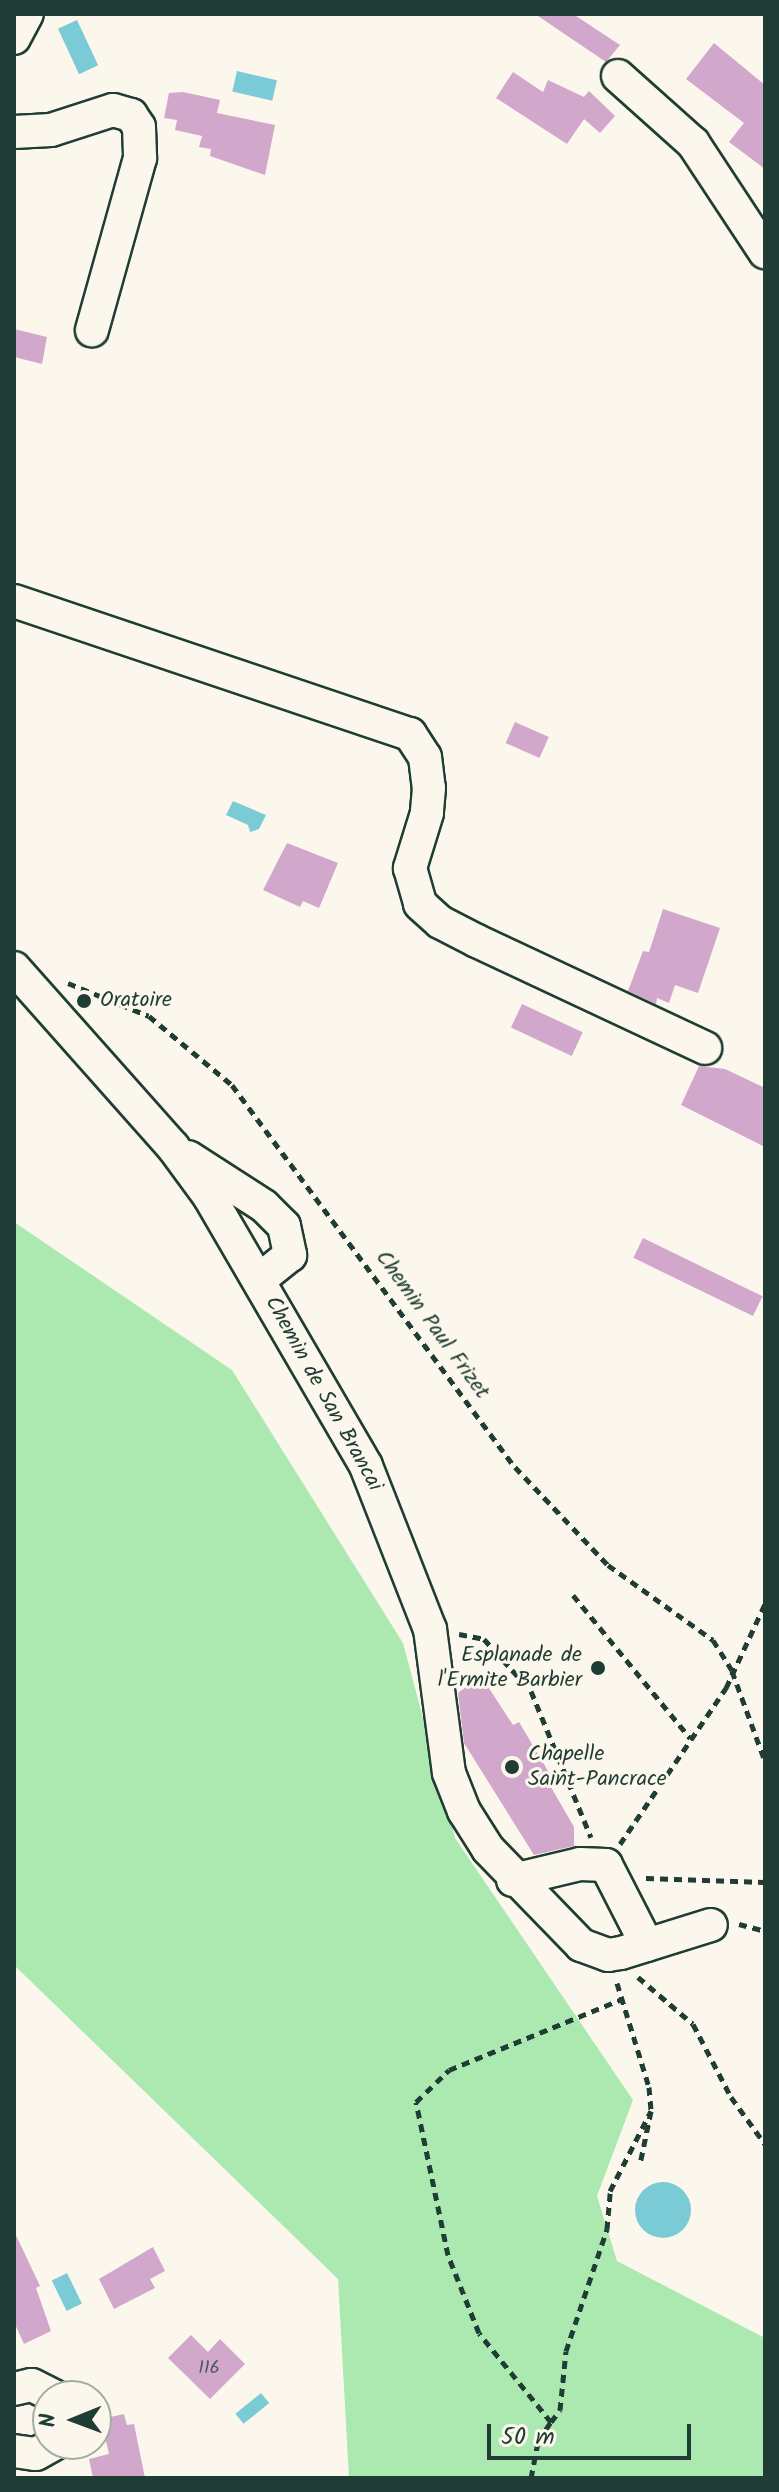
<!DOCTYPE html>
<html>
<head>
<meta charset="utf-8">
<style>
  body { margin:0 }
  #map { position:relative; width:779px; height:2492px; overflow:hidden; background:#fbf7ec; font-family:Kalam,sans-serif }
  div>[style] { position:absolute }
  .green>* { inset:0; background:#abe9b1 }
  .water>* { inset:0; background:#7bcbd7; transform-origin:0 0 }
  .round { border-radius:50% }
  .building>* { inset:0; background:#d2a7cc; transform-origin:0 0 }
  .path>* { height:5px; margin-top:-2.5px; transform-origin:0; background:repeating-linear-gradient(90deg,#1f3d34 0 8px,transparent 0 14px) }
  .roads { filter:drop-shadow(2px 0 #1f3d34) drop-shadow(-2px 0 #1f3d34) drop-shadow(0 2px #1f3d34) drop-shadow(0 -2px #1f3d34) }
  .minor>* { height:32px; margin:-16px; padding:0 16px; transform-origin:16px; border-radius:16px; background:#fbf7ec }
  .dots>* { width:22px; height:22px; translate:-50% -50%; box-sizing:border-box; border:4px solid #fbf7ec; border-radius:50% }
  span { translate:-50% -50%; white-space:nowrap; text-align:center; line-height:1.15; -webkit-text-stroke:6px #fbf7ec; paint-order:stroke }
  .number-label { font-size:18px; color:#4c585a }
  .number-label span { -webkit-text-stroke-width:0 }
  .poi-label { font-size:22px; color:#1f3d34 }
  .left { translate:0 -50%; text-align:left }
  .right { translate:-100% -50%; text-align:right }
  .street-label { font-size:22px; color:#1f3d34 }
  .frame { position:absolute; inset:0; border:16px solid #1f3d34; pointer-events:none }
  .north { position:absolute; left:32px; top:2380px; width:80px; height:80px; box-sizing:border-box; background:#fbf7ec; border:2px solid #a3ada2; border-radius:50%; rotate:269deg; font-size:22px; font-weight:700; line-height:32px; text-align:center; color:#1f3d34 }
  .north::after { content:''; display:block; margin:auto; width:28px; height:36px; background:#1f3d34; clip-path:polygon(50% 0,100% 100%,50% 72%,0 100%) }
  .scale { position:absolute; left:487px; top:2424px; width:204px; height:36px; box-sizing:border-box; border:4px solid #1f3d34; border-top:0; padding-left:10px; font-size:24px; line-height:28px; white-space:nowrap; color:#1f3d34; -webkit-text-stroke:6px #fbf7ec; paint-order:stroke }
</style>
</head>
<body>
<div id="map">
  <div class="green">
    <i style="clip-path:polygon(14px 1222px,232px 1370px,403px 1643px,455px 1838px,633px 2100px,597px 2196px,617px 2261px,765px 2338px,765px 2478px,349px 2478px,338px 2279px,14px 1965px)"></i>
  </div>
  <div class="water">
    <i style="left:77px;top:20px;width:50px;height:21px;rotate:65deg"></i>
    <i style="left:237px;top:71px;width:41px;height:21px;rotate:13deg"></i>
    <i style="clip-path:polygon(233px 801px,266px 815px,259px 829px,250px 832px,248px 825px,226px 815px)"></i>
    <i class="round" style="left:635px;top:2182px;width:56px;height:56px"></i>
    <i style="left:67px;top:2273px;width:34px;height:17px;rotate:64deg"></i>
    <i style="left:261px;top:2393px;width:13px;height:33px;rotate:51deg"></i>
  </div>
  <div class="building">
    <i style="clip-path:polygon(535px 14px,573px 14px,620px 45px,606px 62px)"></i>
    <i style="clip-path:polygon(714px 43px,765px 85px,765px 169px,729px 142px,744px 123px,686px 79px)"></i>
    <i style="clip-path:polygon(513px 72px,543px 92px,548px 80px,584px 97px,589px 91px,615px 116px,600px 133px,584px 119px,567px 144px,496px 98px)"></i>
    <i style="clip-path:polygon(183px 92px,220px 100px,217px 113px,275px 125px,265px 175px,210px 156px,211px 149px,199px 147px,202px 136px,175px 130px,177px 120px,164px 118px,169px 93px)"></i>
    <i style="clip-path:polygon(14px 329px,47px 337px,42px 364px,14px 357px)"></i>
    <i style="left:515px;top:722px;width:37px;height:23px;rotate:24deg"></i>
    <i style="clip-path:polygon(287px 843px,338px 863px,319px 908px,303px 901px,300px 907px,263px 890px)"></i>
    <i style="clip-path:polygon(663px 909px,720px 928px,698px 993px,675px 985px,669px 1003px,657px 998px,656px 1004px,628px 991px,643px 951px,649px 952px)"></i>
    <i style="left:522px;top:1004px;width:67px;height:26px;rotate:25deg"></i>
    <i style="clip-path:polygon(699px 1066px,725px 1069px,765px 1088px,765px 1147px,681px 1105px)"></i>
    <i style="left:643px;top:1238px;width:133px;height:22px;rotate:26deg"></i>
    <i style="clip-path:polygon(481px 1676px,513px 1725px,519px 1722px,548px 1771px,544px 1775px,574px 1827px,574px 1846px,534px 1855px,464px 1743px,458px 1693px)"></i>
    <i style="clip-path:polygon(14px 2231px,40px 2286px,36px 2288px,51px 2331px,24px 2344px,14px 2322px)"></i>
    <i style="clip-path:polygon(153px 2247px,165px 2271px,150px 2279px,155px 2288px,114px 2309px,99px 2279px)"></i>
    <i style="clip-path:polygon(191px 2335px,208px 2352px,220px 2339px,245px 2364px,210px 2399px,168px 2358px)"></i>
    <i style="clip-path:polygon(124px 2414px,127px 2425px,134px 2424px,145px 2478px,93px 2478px,89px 2459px,109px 2454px,101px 2419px)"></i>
  </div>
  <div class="path">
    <i style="left:68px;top:983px;width:87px;rotate:22.2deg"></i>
    <i style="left:149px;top:1016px;width:108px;rotate:39.7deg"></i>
    <i style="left:232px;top:1085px;width:475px;rotate:53.5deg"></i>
    <i style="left:515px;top:1467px;width:135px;rotate:46.5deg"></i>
    <i style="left:608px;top:1565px;width:129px;rotate:35.5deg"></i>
    <i style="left:713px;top:1640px;width:36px;rotate:58deg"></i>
    <i style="left:732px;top:1671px;width:96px;rotate:69.9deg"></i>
    <i style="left:573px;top:1595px;width:185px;rotate:50.7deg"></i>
    <i style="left:459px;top:1634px;width:25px;rotate:11deg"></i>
    <i style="left:484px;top:1639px;width:70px;rotate:47.9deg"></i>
    <i style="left:531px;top:1691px;width:158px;rotate:67.7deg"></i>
    <i style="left:620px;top:1844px;width:189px;rotate:-55.8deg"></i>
    <i style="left:726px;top:1688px;width:93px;rotate:-65.1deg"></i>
    <i style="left:646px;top:1878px;width:119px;rotate:1.9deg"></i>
    <i style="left:739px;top:1924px;width:27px;rotate:15deg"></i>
    <i style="left:638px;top:1977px;width:72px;rotate:40.5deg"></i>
    <i style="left:693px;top:2024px;width:82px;rotate:62.5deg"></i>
    <i style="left:731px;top:2097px;width:58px;rotate:54.1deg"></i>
    <i style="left:617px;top:1983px;width:109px;rotate:72.9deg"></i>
    <i style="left:649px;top:2087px;width:24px;rotate:85deg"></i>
    <i style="left:651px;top:2111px;width:54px;rotate:101.7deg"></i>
    <i style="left:551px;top:2422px;width:15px;rotate:-53deg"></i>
    <i style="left:560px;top:2410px;width:59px;rotate:-84.2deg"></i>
    <i style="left:566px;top:2351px;width:129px;rotate:-71.4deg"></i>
    <i style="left:607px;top:2229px;width:38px;rotate:-85deg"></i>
    <i style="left:610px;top:2191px;width:90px;rotate:-62.9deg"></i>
    <i style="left:531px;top:2478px;width:38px;rotate:-79deg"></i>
    <i style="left:538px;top:2441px;width:23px;rotate:-56deg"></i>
    <i style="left:551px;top:2422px;width:114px;rotate:-129deg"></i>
    <i style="left:479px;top:2333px;width:84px;rotate:-111.7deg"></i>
    <i style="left:448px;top:2255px;width:156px;rotate:-101.8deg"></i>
    <i style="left:416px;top:2102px;width:46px;rotate:-44.1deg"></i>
    <i style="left:449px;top:2070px;width:187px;rotate:-22.3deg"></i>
  </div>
  <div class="roads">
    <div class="minor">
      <i style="left:14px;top:38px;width:27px;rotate:-62deg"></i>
      <i style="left:618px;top:76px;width:101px;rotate:41.8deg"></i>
      <i style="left:693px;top:143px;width:131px;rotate:56.6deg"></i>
      <i style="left:14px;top:132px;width:37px;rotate:-3deg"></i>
      <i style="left:51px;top:130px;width:65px;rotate:-17.9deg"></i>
      <i style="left:113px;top:110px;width:19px;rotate:16deg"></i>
      <i style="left:131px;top:115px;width:14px;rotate:56deg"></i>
      <i style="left:139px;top:127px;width:31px;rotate:88deg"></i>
      <i style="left:140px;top:158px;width:179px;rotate:105.6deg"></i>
      <i style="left:14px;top:601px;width:418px;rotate:18.6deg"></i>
      <i style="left:410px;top:734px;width:27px;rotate:57deg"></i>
      <i style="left:425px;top:757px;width:31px;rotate:83deg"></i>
      <i style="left:429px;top:788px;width:25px;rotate:95deg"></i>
      <i style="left:427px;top:813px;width:58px;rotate:107.2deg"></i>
      <i style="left:410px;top:868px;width:37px;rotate:74deg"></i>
      <i style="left:420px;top:904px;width:27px;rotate:42deg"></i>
      <i style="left:440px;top:922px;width:42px;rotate:27.2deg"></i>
      <i style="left:477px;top:941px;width:252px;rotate:25.1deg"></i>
      <i style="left:14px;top:968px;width:239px;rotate:48.4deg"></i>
      <i style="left:173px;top:1147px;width:61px;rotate:53.7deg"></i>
      <i style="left:209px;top:1196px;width:312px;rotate:59.8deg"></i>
      <i style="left:366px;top:1466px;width:175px;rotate:68.6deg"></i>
      <i style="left:430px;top:1629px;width:145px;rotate:82.5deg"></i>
      <i style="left:449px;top:1773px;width:41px;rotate:68.5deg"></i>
      <i style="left:464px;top:1811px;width:45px;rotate:57.7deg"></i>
      <i style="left:488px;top:1849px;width:134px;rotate:45.9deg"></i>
      <i style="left:581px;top:1945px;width:29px;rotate:20deg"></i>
      <i style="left:608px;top:1955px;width:13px;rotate:-9deg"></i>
      <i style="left:621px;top:1953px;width:94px;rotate:-17.3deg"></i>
      <i style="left:188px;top:1157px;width:90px;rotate:32.8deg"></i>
      <i style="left:264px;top:1206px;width:28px;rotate:45deg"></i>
      <i style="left:284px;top:1226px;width:30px;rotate:78deg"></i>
      <i style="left:290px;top:1255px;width:38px;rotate:141deg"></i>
      <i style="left:513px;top:1880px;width:69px;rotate:-13.4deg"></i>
      <i style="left:580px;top:1864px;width:26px;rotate:2deg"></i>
      <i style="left:606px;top:1865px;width:90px;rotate:62.9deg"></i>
      <i style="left:14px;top:2389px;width:18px;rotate:-13deg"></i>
      <i style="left:32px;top:2385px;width:25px;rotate:27deg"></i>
      <i style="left:14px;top:2451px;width:22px;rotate:8deg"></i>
      <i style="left:36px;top:2454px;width:21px;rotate:-29deg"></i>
    </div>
  </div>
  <div class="dots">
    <i style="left:84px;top:1001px;background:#1f3d34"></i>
    <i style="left:598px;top:1668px;background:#1f3d34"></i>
    <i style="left:512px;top:1767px;background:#1f3d34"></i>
  </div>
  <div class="number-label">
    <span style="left:209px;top:2369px">116</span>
  </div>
  <div class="poi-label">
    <span class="left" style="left:100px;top:1001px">Oratoire</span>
    <span class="right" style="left:582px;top:1668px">Esplanade de<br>l'Ermite Barbier</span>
    <span class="left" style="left:528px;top:1767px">Chapelle<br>Saint-Pancrace</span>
  </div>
  <div class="street-label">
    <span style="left:432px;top:1325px;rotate:54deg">Chemin Paul Frizet</span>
    <span style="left:323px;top:1394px;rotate:61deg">Chemin de San Brancai</span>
  </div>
  <div class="frame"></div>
  <div class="north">N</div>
  <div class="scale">50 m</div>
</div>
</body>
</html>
